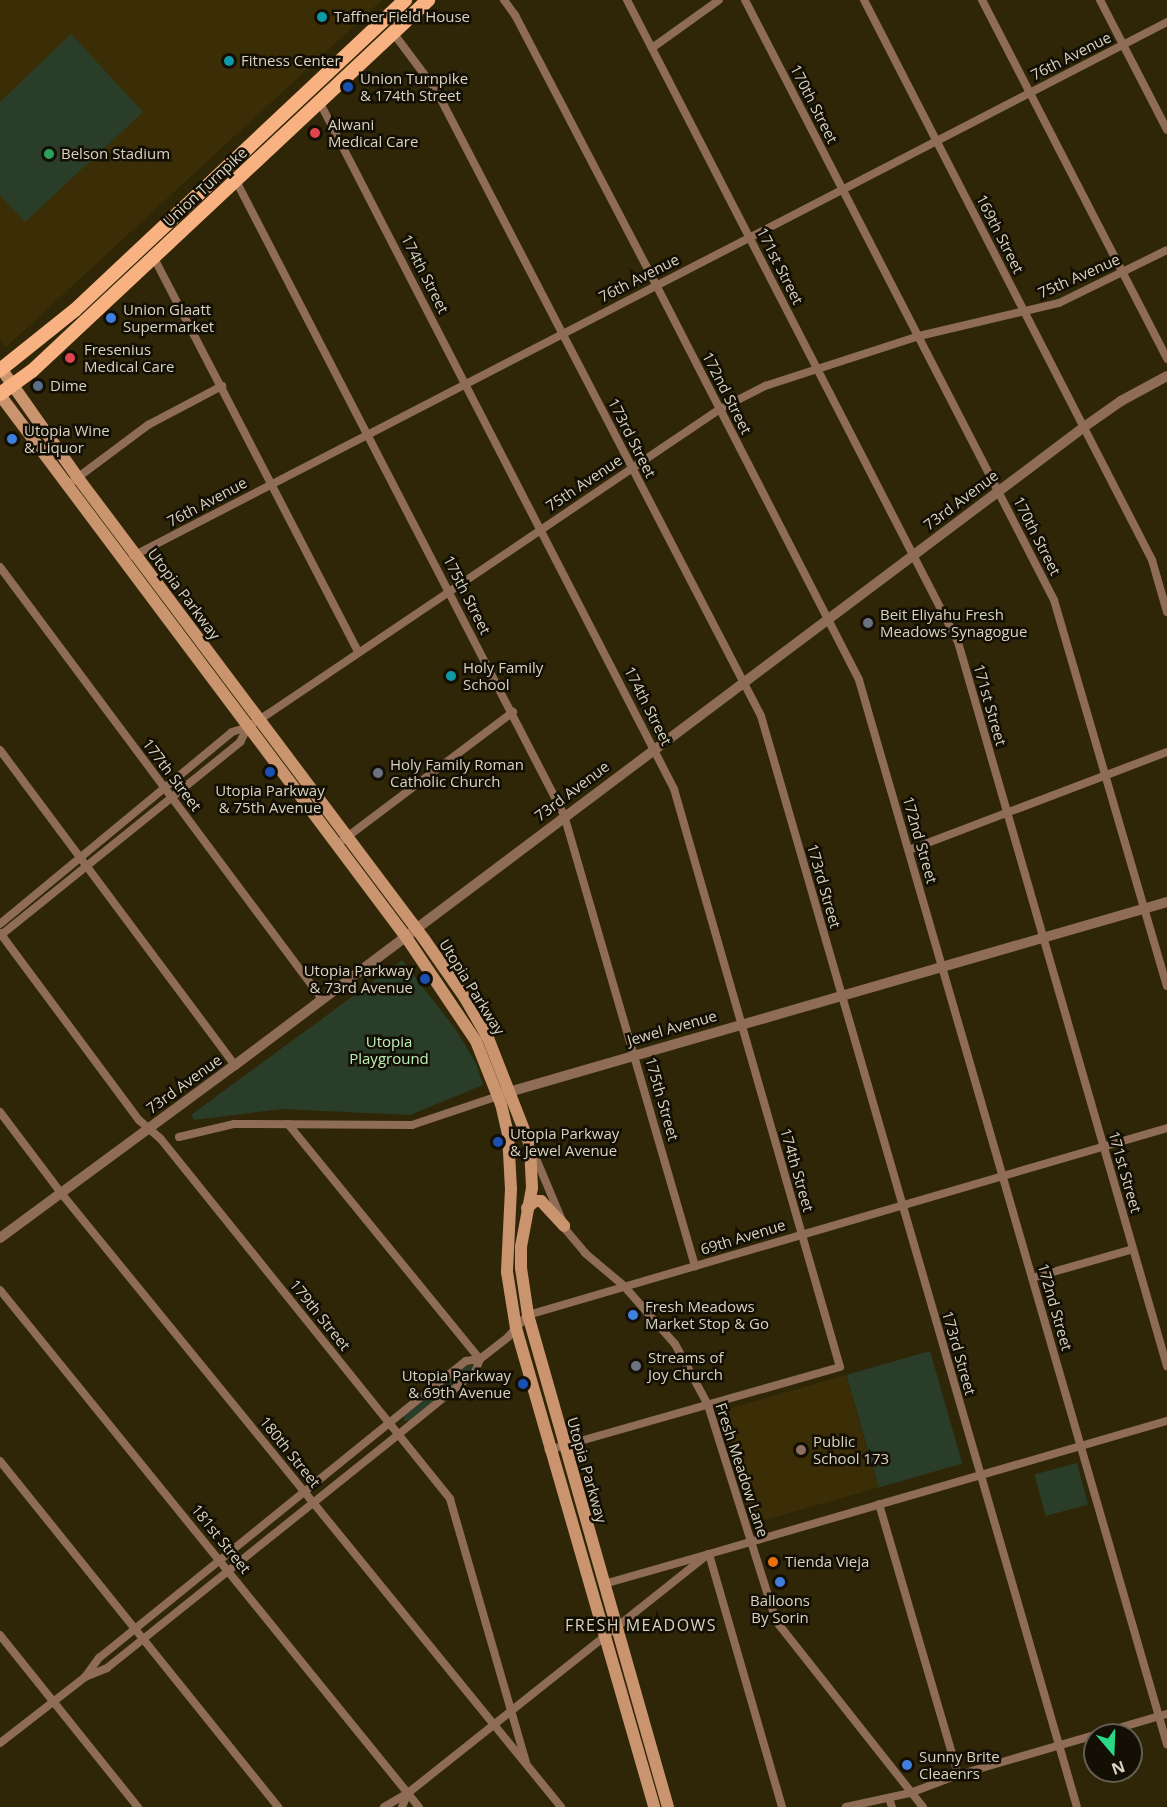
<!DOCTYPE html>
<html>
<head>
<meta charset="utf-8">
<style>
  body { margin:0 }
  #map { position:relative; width:1167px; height:1807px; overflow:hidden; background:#2f2607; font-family:"Open Sans",sans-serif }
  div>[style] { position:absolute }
  .built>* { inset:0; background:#3b2e06; transform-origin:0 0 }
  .green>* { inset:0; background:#2a3d29; transform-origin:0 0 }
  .minor>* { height:8px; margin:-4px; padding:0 4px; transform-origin:4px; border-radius:4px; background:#8e6c56 }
  .tertiary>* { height:10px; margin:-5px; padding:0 5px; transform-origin:5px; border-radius:5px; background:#8e6c56 }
  .secondary>* { height:12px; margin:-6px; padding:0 6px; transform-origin:6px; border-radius:6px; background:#ca946f }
  .primary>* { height:14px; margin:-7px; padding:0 7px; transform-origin:7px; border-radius:7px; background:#f8b282 }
  .dots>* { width:16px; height:16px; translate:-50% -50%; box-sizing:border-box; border:3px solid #130f04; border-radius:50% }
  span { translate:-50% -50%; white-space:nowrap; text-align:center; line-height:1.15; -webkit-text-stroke:5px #130f04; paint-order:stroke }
  .poi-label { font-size:15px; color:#d8d2c1 }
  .left { translate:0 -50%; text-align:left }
  .right { translate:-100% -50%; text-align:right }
  .street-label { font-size:15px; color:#d8d2c1 }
  .park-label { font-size:15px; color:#bdf0b8 }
  .neighbourhood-label { font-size:16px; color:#d8d2c1; letter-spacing:1.5px }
  .north { position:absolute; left:1083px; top:1723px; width:60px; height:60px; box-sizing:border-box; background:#130f04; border:2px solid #625d50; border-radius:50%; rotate:161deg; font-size:16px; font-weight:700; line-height:24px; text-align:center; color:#d8d2c1 }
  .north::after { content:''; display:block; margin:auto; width:21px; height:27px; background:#2bd884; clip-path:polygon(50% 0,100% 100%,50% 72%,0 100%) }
</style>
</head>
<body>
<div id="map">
  <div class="built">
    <i style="clip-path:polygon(0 0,382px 0,6px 347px,0 340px)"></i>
    <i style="left:846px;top:1375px;width:117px;height:128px;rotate:74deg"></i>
  </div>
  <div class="green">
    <i style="clip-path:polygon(71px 34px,143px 112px,25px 222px,0 195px,0 102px)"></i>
    <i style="clip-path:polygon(402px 960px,456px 1030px,476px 1063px,483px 1085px,410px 1115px,282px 1109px,194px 1120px,191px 1115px)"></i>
    <i style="left:930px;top:1351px;width:117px;height:87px;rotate:74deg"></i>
    <i style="clip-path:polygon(467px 1365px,472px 1366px,471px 1371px,409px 1421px,404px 1421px,404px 1416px)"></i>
    <i style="left:1077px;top:1463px;width:43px;height:44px;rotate:75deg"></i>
  </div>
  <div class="minor">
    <i style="left:504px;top:0;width:19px;rotate:54deg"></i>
    <i style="left:515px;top:15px;width:293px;rotate:62.4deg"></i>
    <i style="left:651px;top:275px;width:455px;rotate:62.8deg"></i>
    <i style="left:859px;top:680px;width:1108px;rotate:73.86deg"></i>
    <i style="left:627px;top:0;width:722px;rotate:62.73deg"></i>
    <i style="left:958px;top:642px;width:754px;rotate:73.9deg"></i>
    <i style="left:745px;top:0;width:675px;rotate:62.75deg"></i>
    <i style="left:1054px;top:600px;width:402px;rotate:73.7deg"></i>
    <i style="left:864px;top:0;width:630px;rotate:62.78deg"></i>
    <i style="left:1152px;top:560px;width:54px;rotate:73.9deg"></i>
    <i style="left:982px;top:0;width:404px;rotate:62.7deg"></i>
    <i style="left:1100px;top:0;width:146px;rotate:62.7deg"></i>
    <i style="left:394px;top:34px;width:70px;rotate:53.1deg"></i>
    <i style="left:436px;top:90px;width:705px;rotate:62.56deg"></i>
    <i style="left:761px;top:716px;width:1136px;rotate:73.85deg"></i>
    <i style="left:652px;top:48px;width:82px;rotate:-35.6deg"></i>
    <i style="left:320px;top:103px;width:772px;rotate:62.7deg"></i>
    <i style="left:674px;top:789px;width:601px;rotate:73.98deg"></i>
    <i style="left:840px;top:1367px;width:303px;rotate:164.1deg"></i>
    <i style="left:234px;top:177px;width:718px;rotate:62.65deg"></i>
    <i style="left:564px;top:815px;width:470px;rotate:73.8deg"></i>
    <i style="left:154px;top:258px;width:444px;rotate:62.6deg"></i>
    <i style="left:73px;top:481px;width:94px;rotate:-36.7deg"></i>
    <i style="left:148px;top:425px;width:84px;rotate:-27.8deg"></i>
    <i style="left:133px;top:556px;width:1164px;rotate:-27.31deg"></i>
    <i style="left:0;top:567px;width:539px;rotate:53.3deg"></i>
    <i style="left:0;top:750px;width:393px;rotate:53.3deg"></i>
    <i style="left:343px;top:840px;width:213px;rotate:-37deg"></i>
    <i style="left:909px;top:850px;width:276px;rotate:-20.8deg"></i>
    <i style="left:0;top:924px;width:301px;rotate:-39.6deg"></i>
    <i style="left:232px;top:732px;width:17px;rotate:-17deg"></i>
    <i style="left:248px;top:727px;width:24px;rotate:-33deg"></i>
    <i style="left:268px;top:714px;width:545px;rotate:-34.01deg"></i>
    <i style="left:720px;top:409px;width:51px;rotate:-27.1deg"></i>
    <i style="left:765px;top:386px;width:162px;rotate:-18deg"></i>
    <i style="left:919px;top:336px;width:144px;rotate:-13.3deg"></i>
    <i style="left:1059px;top:303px;width:120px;rotate:-26.1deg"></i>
    <i style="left:0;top:933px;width:233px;rotate:53.4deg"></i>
    <i style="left:139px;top:1120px;width:28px;rotate:41deg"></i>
    <i style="left:160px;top:1138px;width:463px;rotate:51.2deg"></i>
    <i style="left:450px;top:1499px;width:274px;rotate:73.9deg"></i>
    <i style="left:0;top:936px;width:309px;rotate:-38.9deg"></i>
    <i style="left:240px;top:742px;width:17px;rotate:-62deg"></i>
    <i style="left:0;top:1112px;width:101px;rotate:53deg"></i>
    <i style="left:61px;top:1193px;width:792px;rotate:50.84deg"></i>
    <i style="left:288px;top:1124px;width:303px;rotate:50.8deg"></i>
    <i style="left:179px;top:1137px;width:57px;rotate:-13.3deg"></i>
    <i style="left:234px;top:1124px;width:178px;rotate:0.3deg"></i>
    <i style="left:412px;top:1125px;width:91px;rotate:-18.6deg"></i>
    <i style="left:532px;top:1149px;width:88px;rotate:67.2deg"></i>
    <i style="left:566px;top:1230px;width:30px;rotate:50deg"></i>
    <i style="left:585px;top:1253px;width:51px;rotate:40.2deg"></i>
    <i style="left:624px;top:1286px;width:77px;rotate:48.7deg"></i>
    <i style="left:675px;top:1344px;width:69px;rotate:61.6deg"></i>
    <i style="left:708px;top:1405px;width:226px;rotate:72.5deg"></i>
    <i style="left:776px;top:1621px;width:237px;rotate:51.7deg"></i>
    <i style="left:1032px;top:1278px;width:105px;rotate:-16deg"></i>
    <i style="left:0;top:1290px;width:665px;rotate:50.98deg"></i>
    <i style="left:0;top:1461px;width:444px;rotate:51.2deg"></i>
    <i style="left:879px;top:1504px;width:282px;rotate:73.7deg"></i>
    <i style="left:604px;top:1584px;width:109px;rotate:-15.9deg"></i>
    <i style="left:709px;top:1554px;width:263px;rotate:73.9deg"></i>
    <i style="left:0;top:1635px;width:221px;rotate:51.3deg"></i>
    <i style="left:85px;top:1677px;width:24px;rotate:-54deg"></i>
    <i style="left:99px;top:1658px;width:472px;rotate:-39deg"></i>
    <i style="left:466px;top:1361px;width:14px;rotate:-8deg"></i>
    <i style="left:0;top:1743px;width:108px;rotate:-37.8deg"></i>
    <i style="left:85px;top:1677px;width:24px;rotate:-22deg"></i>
    <i style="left:107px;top:1668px;width:374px;rotate:-38.7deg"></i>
    <i style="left:399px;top:1434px;width:98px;rotate:-39.2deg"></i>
    <i style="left:475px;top:1372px;width:14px;rotate:-69deg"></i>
    <i style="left:480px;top:1359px;width:36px;rotate:-38deg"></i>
    <i style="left:508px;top:1337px;width:30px;rotate:-48deg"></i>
    <i style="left:528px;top:1315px;width:666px;rotate:-16.31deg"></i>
    <i style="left:889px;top:1798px;width:9px;rotate:72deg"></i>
    <i style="left:384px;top:1807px;width:28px;rotate:-30deg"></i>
    <i style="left:408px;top:1793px;width:384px;rotate:-38.5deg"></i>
    <i style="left:709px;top:1554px;width:477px;rotate:-16.2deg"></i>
    <i style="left:402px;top:1807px;width:15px;rotate:-67deg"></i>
    <i style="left:846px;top:1807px;width:66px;rotate:-12.3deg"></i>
    <i style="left:910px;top:1793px;width:51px;rotate:-20.6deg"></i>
    <i style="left:958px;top:1775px;width:218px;rotate:-16.3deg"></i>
  </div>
  <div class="tertiary">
    <i style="left:502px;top:1094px;width:692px;rotate:-16.1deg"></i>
    <i style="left:0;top:1238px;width:292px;rotate:-36.4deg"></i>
    <i style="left:235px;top:1065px;width:1062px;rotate:-36.92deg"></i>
    <i style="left:1084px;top:427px;width:45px;rotate:-35.1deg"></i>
    <i style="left:1121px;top:401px;width:52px;rotate:-28.5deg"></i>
  </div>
  <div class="secondary">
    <i style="left:0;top:367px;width:136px;rotate:54.9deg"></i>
    <i style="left:78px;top:478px;width:576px;rotate:53.11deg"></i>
    <i style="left:424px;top:939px;width:72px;rotate:55.2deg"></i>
    <i style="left:465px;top:998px;width:46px;rotate:60.1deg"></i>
    <i style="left:488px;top:1038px;width:115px;rotate:68.6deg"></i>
    <i style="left:530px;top:1145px;width:43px;rotate:87.3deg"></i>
    <i style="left:532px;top:1188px;width:60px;rotate:100.6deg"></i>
    <i style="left:521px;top:1247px;width:21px;rotate:90deg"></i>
    <i style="left:521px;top:1268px;width:48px;rotate:81.5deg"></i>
    <i style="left:528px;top:1315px;width:512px;rotate:74.12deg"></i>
    <i style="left:0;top:395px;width:677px;rotate:53.16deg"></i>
    <i style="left:406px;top:937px;width:125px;rotate:56.1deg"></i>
    <i style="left:476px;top:1041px;width:68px;rotate:68.4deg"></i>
    <i style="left:501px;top:1104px;width:31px;rotate:77deg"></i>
    <i style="left:508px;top:1134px;width:55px;rotate:86.9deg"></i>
    <i style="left:511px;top:1189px;width:83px;rotate:92.8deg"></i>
    <i style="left:507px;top:1272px;width:57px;rotate:80.9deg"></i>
    <i style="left:516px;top:1328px;width:498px;rotate:73.9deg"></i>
    <i style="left:527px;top:1208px;width:11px;rotate:-41deg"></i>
    <i style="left:535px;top:1201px;width:6px"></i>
    <i style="left:541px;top:1201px;width:34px;rotate:47deg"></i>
  </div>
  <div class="primary">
    <i style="left:0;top:370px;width:96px;rotate:-38.7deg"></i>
    <i style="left:75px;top:310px;width:453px;rotate:-43.2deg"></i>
    <i style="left:0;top:394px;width:39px;rotate:-36deg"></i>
    <i style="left:32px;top:371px;width:543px;rotate:-43.13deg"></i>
  </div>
  <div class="dots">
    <i style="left:322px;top:17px;background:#0f9aa8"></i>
    <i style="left:229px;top:61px;background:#0f9aa8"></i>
    <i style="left:348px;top:87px;background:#1a4fb4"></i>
    <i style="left:315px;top:133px;background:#e0444e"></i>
    <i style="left:49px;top:154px;background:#2e9e5b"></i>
    <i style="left:111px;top:318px;background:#3f7fe0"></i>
    <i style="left:70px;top:358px;background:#e0444e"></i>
    <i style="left:38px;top:386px;background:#5c6f8a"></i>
    <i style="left:12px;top:439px;background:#3f7fe0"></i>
    <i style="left:868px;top:623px;background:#6b7280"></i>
    <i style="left:451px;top:676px;background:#0f9aa8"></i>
    <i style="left:270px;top:772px;background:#1a4fb4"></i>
    <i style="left:378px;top:773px;background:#6b7280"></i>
    <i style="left:425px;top:979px;background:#1a4fb4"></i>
    <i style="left:498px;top:1142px;background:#1a4fb4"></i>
    <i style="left:633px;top:1315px;background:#3f7fe0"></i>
    <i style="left:636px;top:1366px;background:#6b7280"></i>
    <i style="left:523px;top:1384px;background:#1a4fb4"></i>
    <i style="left:801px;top:1450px;background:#8d6e63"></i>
    <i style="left:773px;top:1562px;background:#e8710a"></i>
    <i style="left:780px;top:1582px;background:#3f7fe0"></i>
    <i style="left:907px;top:1765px;background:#3f7fe0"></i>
  </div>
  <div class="poi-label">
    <span class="left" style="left:334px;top:17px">Taffner Field House</span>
    <span class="left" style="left:241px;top:61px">Fitness Center</span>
    <span class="left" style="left:360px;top:87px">Union Turnpike<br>&amp; 174th Street</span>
    <span class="left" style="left:328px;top:133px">Alwani<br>Medical Care</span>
    <span class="left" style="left:61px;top:154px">Belson Stadium</span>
    <span class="left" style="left:123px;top:318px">Union Glaatt<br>Supermarket</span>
    <span class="left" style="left:84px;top:358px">Fresenius<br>Medical Care</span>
    <span class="left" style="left:50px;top:386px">Dime</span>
    <span class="left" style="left:24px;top:439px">Utopia Wine<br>&amp; Liquor</span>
    <span class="left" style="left:880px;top:623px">Beit Eliyahu Fresh<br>Meadows Synagogue</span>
    <span class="left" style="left:463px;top:676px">Holy Family<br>School</span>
    <span class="left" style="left:390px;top:773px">Holy Family Roman<br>Catholic Church</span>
    <span style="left:270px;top:799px">Utopia Parkway<br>&amp; 75th Avenue</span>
    <span class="right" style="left:413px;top:979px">Utopia Parkway<br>&amp; 73rd Avenue</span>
    <span class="left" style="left:510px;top:1142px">Utopia Parkway<br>&amp; Jewel Avenue</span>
    <span class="left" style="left:645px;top:1315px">Fresh Meadows<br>Market Stop &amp; Go</span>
    <span class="left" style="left:648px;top:1366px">Streams of<br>Joy Church</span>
    <span class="right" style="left:511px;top:1384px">Utopia Parkway<br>&amp; 69th Avenue</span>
    <span class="left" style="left:813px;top:1450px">Public<br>School 173</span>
    <span class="left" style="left:785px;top:1562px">Tienda Vieja</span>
    <span style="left:780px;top:1609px">Balloons<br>By Sorin</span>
    <span class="left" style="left:919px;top:1765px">Sunny Brite<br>Cleaenrs</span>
  </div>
  <div class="street-label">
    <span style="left:1071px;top:56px;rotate:-27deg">76th Avenue</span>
    <span style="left:814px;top:104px;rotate:63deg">170th Street</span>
    <span style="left:205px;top:187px;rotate:-43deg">Union Turnpike</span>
    <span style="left:1000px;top:234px;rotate:63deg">169th Street</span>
    <span style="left:780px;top:266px;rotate:63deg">171st Street</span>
    <span style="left:425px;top:274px;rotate:63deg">174th Street</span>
    <span style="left:1079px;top:276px;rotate:-24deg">75th Avenue</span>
    <span style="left:639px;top:278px;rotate:-27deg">76th Avenue</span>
    <span style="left:727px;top:393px;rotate:63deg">172nd Street</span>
    <span style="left:632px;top:438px;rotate:63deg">173rd Street</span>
    <span style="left:584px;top:483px;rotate:-34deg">75th Avenue</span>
    <span style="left:961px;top:500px;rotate:-37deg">73rd Avenue</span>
    <span style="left:207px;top:502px;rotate:-28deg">76th Avenue</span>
    <span style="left:1037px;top:536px;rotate:63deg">170th Street</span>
    <span style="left:184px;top:594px;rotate:53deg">Utopia Parkway</span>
    <span style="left:467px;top:595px;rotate:63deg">175th Street</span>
    <span style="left:990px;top:705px;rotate:74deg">171st Street</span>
    <span style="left:648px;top:706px;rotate:63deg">174th Street</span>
    <span style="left:172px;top:775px;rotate:53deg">177th Street</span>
    <span style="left:572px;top:791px;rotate:-37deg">73rd Avenue</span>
    <span style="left:920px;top:840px;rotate:74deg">172nd Street</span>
    <span style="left:824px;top:886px;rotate:74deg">173rd Street</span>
    <span style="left:472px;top:987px;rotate:58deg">Utopia Parkway</span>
    <span style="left:672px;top:1028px;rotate:-16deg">Jewel Avenue</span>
    <span style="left:184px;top:1084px;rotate:-36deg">73rd Avenue</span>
    <span style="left:662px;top:1099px;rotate:74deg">175th Street</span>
    <span style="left:797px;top:1170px;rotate:74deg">174th Street</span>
    <span style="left:1125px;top:1172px;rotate:74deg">171st Street</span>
    <span style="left:743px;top:1237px;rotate:-17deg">69th Avenue</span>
    <span style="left:1055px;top:1307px;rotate:74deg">172nd Street</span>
    <span style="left:320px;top:1315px;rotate:51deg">179th Street</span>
    <span style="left:959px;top:1353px;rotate:74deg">173rd Street</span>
    <span style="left:290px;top:1452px;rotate:51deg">180th Street</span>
    <span style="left:587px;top:1470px;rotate:74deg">Utopia Parkway</span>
    <span style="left:742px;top:1470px;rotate:72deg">Fresh Meadow Lane</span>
    <span style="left:221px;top:1539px;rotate:51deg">181st Street</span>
  </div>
  <div class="park-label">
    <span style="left:389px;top:1050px">Utopia<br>Playground</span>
  </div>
  <div class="neighbourhood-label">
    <span style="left:641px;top:1625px">FRESH MEADOWS</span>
  </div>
  <div class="north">N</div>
</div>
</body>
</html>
